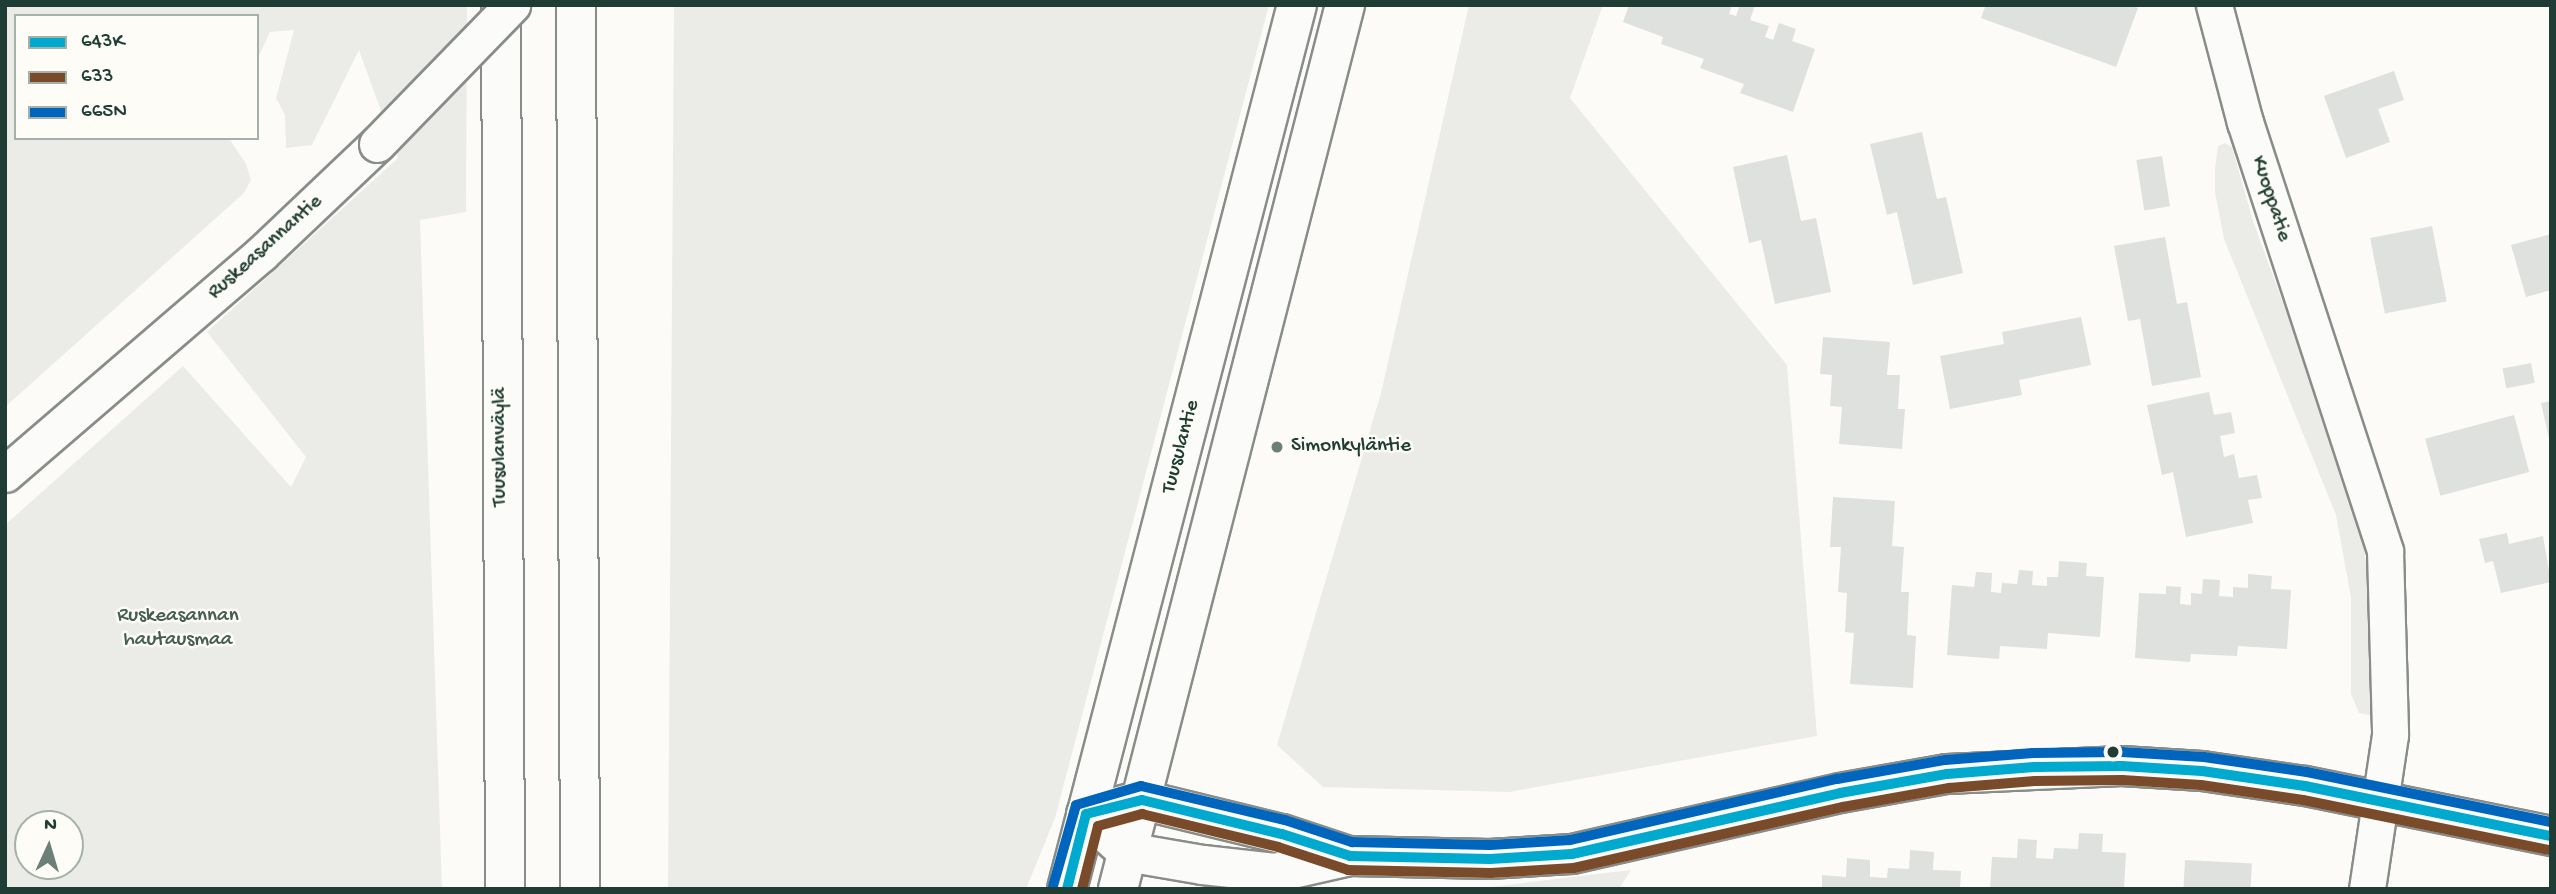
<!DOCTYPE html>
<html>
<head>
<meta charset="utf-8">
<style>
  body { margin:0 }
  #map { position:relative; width:2556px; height:894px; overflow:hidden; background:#fcfbf8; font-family:"Gochi Hand",sans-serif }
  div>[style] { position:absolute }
  .green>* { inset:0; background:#ebece8 }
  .building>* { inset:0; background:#dfe1de; transform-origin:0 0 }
  .roads { filter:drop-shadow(2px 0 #888d8a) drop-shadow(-2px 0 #888d8a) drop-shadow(0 2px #888d8a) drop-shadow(0 -2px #888d8a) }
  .minor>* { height:35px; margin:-17.5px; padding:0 17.5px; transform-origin:17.5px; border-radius:17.5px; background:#fbfbf9 }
  .major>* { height:38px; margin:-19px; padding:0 19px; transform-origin:19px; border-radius:19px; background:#fbfbf9 }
  .highway>* { height:38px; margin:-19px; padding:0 19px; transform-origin:19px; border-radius:19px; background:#fbfbf9 }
  .bridges { filter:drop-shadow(2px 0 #888d8a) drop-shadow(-2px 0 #888d8a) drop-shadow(0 2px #888d8a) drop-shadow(0 -2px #888d8a) }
  .minor-bridge>* { height:35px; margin:-17.5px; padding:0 17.5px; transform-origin:17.5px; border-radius:17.5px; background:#fbfbf9 }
  .bus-1>* { height:10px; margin:-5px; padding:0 5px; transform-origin:5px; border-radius:5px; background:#00a9ce }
  .bus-2>* { height:10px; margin:-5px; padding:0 5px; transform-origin:5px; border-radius:5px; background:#7a4b2a }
  .bus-3>* { height:10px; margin:-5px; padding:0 5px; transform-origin:5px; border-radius:5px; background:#0065bd }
  .dots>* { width:19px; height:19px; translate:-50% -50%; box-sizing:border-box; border:4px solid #fdfcf7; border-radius:50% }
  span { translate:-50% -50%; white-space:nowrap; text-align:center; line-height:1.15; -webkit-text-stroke:5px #fdfcf7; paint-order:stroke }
  .street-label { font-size:21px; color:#1f3d34 }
  .poi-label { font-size:21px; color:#1f3d34 }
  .left { translate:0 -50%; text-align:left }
  .park-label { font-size:21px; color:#455e55 }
  .frame { position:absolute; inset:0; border:7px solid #1f3d34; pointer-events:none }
  .legend { position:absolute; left:14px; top:14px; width:245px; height:126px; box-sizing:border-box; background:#fdfcf7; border:2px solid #a4b0a9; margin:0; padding:9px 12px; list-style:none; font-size:21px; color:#1f3d34 }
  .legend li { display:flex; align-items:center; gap:14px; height:35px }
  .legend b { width:35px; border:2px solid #a4b0a9 }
  .north { position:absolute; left:14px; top:810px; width:70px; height:70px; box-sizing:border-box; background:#fdfcf7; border:2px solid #a4b0a9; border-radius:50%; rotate:4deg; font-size:19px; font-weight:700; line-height:28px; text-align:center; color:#1f3d34 }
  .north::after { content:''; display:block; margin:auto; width:24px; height:32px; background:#6c8079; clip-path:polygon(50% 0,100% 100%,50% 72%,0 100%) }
</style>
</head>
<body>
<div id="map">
  <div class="green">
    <i style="clip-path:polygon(evenodd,5px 5px,467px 5px,466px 212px,420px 220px,442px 889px,5px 889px,5px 525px,183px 366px,291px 487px,306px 457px,207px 332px,398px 158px,359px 50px,312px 145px,286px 148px,285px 115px,276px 98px,294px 30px,270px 32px,257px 60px,257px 16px,16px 16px,16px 138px,229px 138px,246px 164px,251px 180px,244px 193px,5px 407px,5px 5px,28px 824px,70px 824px,70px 866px,28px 866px,28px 824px)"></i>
    <i style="clip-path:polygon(674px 5px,1269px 5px,1055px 818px,1026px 889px,668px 889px)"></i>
    <i style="clip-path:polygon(1469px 5px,1603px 5px,1570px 98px,1787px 365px,1817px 736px,1509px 792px,1323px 787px,1277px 745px,1381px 393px)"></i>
    <i style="clip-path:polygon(2225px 143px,2232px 147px,2253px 221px,2318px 399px,2363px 538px,2370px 592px,2374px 716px,2359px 713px,2351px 694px,2351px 598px,2336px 515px,2224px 239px,2215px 192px,2215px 168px,2218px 146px)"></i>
    <i style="clip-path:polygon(1631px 870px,1619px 889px,1473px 889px)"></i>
  </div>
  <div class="building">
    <i style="clip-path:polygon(1629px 5px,1732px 5px,1729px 14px,1736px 16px,1740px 5px,1755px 5px,1750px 20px,1769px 26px,1765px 37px,1773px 40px,1779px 23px,1796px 29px,1792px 41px,1815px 49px,1793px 112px,1740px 93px,1744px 84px,1700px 68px,1704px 59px,1661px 44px,1663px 37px,1623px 22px)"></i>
    <i style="clip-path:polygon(2131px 5px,2138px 8px,2116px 67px,1981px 18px,1985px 7px,1980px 6px)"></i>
    <i style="clip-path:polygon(2394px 71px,2404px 100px,2378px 109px,2390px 142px,2346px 158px,2324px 96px)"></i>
    <i style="clip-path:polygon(1922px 132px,1937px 199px,1946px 197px,1963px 273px,1913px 285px,1897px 212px,1887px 215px,1870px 144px)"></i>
    <i style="clip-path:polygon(1787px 155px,1801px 221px,1816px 218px,1831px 292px,1775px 304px,1761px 240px,1749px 243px,1733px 167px)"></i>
    <i style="left:2162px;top:156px;width:51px;height:26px;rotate:81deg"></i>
    <i style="left:2432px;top:226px;width:77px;height:63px;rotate:79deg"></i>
    <i style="clip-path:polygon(2551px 234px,2551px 290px,2526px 297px,2511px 245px)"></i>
    <i style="clip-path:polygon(2165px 237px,2177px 304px,2187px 302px,2201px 377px,2152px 386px,2140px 319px,2128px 321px,2114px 246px)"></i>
    <i style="clip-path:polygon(2081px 317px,2091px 365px,2019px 380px,2022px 395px,1950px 409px,1940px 356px,2004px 344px,2002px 332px)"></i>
    <i style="clip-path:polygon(1823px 337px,1890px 342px,1887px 375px,1900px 375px,1898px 409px,1905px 409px,1902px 449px,1839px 444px,1842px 407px,1830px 406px,1832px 375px,1820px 374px)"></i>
    <i style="left:2531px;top:363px;width:20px;height:29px;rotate:79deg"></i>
    <i style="clip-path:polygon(2209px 392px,2214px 415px,2231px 412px,2235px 433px,2220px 436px,2224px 457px,2234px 454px,2239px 478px,2257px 475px,2262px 498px,2248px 500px,2253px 523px,2186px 537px,2173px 472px,2162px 475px,2147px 405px)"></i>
    <i style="clip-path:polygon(2551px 401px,2551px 442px,2550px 443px,2541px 403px)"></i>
    <i style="left:2514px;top:415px;width:59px;height:92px;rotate:75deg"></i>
    <i style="clip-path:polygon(1833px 497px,1895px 501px,1892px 546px,1904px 547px,1901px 592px,1909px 592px,1907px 635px,1916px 636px,1913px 688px,1850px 684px,1854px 633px,1845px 632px,1847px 593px,1838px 592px,1841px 547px,1830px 547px)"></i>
    <i style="clip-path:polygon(2507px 533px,2509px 544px,2543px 536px,2551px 582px,2501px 593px,2493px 561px,2485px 563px,2479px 539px)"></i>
    <i style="clip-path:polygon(2059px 561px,2087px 563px,2086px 576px,2104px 577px,2100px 637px,2048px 633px,2047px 649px,2000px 646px,1999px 659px,1947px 655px,1952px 585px,1974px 587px,1976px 572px,1992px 573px,1991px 592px,2001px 593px,2002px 583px,2017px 584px,2019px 570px,2033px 571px,2032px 585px,2047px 586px,2047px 577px,2058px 577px)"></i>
    <i style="clip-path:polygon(2248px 574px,2272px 576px,2271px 589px,2291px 590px,2287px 649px,2238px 646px,2237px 656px,2191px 654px,2190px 662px,2135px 658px,2139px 593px,2166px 594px,2166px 586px,2181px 587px,2180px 604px,2191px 605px,2191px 593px,2202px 594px,2203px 579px,2220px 580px,2219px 596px,2233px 597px,2233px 587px,2248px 588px)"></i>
    <i style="clip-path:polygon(2079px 833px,2103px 834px,2102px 852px,2126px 853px,2124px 889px,1990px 889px,1992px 857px,2017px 858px,2018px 839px,2037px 840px,2036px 858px,2053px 859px,2054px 848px,2078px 849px)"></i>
    <i style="clip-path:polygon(1910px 850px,1934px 852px,1933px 870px,1961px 871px,1960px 889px,1822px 889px,1822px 875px,1846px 877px,1847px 858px,1870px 860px,1870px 877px,1887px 878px,1888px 868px,1909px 869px)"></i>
    <i style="left:2185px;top:860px;width:67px;height:29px;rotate:3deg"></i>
  </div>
  <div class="roads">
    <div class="minor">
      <i style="left:2214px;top:5px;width:121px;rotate:75.2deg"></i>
      <i style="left:2245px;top:122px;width:451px;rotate:71.9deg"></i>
      <i style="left:2385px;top:551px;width:184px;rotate:88.4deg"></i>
      <i style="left:2390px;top:735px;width:156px;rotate:98.5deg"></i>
      <i style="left:5px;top:474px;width:338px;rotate:-40.7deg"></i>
      <i style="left:261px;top:254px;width:160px;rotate:-43.5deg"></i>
    </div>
    <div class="major">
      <i style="left:1119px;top:806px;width:24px;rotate:-15deg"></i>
      <i style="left:1142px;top:800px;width:144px;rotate:13.7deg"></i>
      <i style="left:1282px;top:834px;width:70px;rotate:18.4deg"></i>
      <i style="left:1086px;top:814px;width:56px;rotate:42.8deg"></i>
      <i style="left:1127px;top:852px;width:77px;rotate:9.7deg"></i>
      <i style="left:1203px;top:865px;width:72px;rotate:6.3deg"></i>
      <i style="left:1275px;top:873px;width:77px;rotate:-12.8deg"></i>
      <i style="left:1350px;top:856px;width:140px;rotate:1.2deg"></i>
      <i style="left:1490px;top:859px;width:82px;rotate:-3.5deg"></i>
      <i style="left:1572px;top:854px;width:275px;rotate:-12.8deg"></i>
      <i style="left:1840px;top:793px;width:109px;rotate:-10.1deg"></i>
      <i style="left:1947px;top:774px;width:175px;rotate:-2.6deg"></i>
      <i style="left:2122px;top:766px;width:80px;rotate:3.6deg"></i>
      <i style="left:2202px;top:771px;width:104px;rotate:8.3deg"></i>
      <i style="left:2305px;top:786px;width:251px;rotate:11.5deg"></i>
      <i style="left:1067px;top:889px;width:913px;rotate:-75.42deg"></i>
      <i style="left:1118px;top:889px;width:913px;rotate:-75.6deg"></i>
    </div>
    <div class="highway">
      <i style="left:501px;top:5px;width:884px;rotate:89.74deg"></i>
      <i style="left:576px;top:5px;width:884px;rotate:89.74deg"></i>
    </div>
  </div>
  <div class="bridges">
    <div class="minor-bridge">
      <i style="left:377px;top:144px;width:194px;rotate:-45.8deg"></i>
    </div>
  </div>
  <div class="bus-1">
    <i style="left:1067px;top:889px;width:77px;rotate:-75.8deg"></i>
    <i style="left:1086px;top:814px;width:58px;rotate:-14deg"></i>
    <i style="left:1142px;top:800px;width:144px;rotate:13.7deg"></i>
    <i style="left:1282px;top:834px;width:71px;rotate:17.9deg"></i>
    <i style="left:1350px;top:856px;width:140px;rotate:1.2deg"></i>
    <i style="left:1490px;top:859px;width:82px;rotate:-3.5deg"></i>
    <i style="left:1572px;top:854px;width:275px;rotate:-12.8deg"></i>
    <i style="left:1840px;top:793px;width:109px;rotate:-10.1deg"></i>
    <i style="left:1947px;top:774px;width:87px;rotate:-4.6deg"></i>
    <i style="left:2034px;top:767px;width:88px;rotate:-0.7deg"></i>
    <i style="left:2122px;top:766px;width:80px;rotate:3.6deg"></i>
    <i style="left:2202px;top:771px;width:104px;rotate:8.3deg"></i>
    <i style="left:2305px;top:786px;width:251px;rotate:11.5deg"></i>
  </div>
  <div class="bus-2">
    <i style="left:1082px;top:889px;width:65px;rotate:-75.7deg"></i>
    <i style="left:1098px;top:826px;width:46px;rotate:-15.3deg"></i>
    <i style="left:1142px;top:814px;width:140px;rotate:13.6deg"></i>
    <i style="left:1278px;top:847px;width:74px;rotate:18.2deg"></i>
    <i style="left:1348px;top:870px;width:143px;rotate:1.2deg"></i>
    <i style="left:1491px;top:873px;width:83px;rotate:-3.4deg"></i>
    <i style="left:1574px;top:868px;width:276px;rotate:-12.8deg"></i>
    <i style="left:1843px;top:807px;width:108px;rotate:-10.2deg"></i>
    <i style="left:1949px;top:788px;width:86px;rotate:-4.7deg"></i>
    <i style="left:2035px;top:781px;width:87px;rotate:-0.7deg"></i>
    <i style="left:2122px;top:780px;width:79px;rotate:3.6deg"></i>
    <i style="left:2201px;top:785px;width:103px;rotate:8.4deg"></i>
    <i style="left:2303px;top:800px;width:250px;rotate:11.5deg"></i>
  </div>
  <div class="bus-3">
    <i style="left:1053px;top:886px;width:84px;rotate:-74.1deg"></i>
    <i style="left:1076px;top:805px;width:68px;rotate:-16.3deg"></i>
    <i style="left:1141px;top:786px;width:148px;rotate:13.3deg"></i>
    <i style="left:1285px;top:820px;width:71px;rotate:18.2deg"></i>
    <i style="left:1352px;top:842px;width:138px;rotate:1.2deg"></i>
    <i style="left:1490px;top:845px;width:80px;rotate:-3.6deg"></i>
    <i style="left:1570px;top:840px;width:274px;rotate:-12.9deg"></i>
    <i style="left:1837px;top:779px;width:110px;rotate:-10deg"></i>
    <i style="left:1945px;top:760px;width:88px;rotate:-4.5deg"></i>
    <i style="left:2033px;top:753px;width:89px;rotate:-0.6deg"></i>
    <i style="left:2122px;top:752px;width:82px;rotate:3.5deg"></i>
    <i style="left:2204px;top:757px;width:104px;rotate:8.3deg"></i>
    <i style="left:2307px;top:772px;width:249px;rotate:11.6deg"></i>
  </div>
  <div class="dots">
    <i style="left:1277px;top:447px;background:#6c8079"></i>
    <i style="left:2113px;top:752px;background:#1f3d34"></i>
  </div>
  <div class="street-label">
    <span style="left:2270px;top:199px;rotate:72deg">Kuoppatie</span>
    <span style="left:266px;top:248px;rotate:-42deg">Ruskeasannantie</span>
    <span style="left:501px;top:447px;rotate:-90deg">Tuusulanväylä</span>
    <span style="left:1182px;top:447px;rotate:-75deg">Tuusulantie</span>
  </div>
  <div class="poi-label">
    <span class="left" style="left:1291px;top:447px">Simonkyläntie</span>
  </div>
  <div class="park-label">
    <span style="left:178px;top:629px">Ruskeasannan<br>hautausmaa</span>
  </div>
  <div class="frame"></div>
  <ul class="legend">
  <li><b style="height:9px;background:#00a9ce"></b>643K</li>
  <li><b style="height:9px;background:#7a4b2a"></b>633</li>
  <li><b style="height:9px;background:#0065bd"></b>665N</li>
  </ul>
  <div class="north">N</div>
</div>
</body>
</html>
